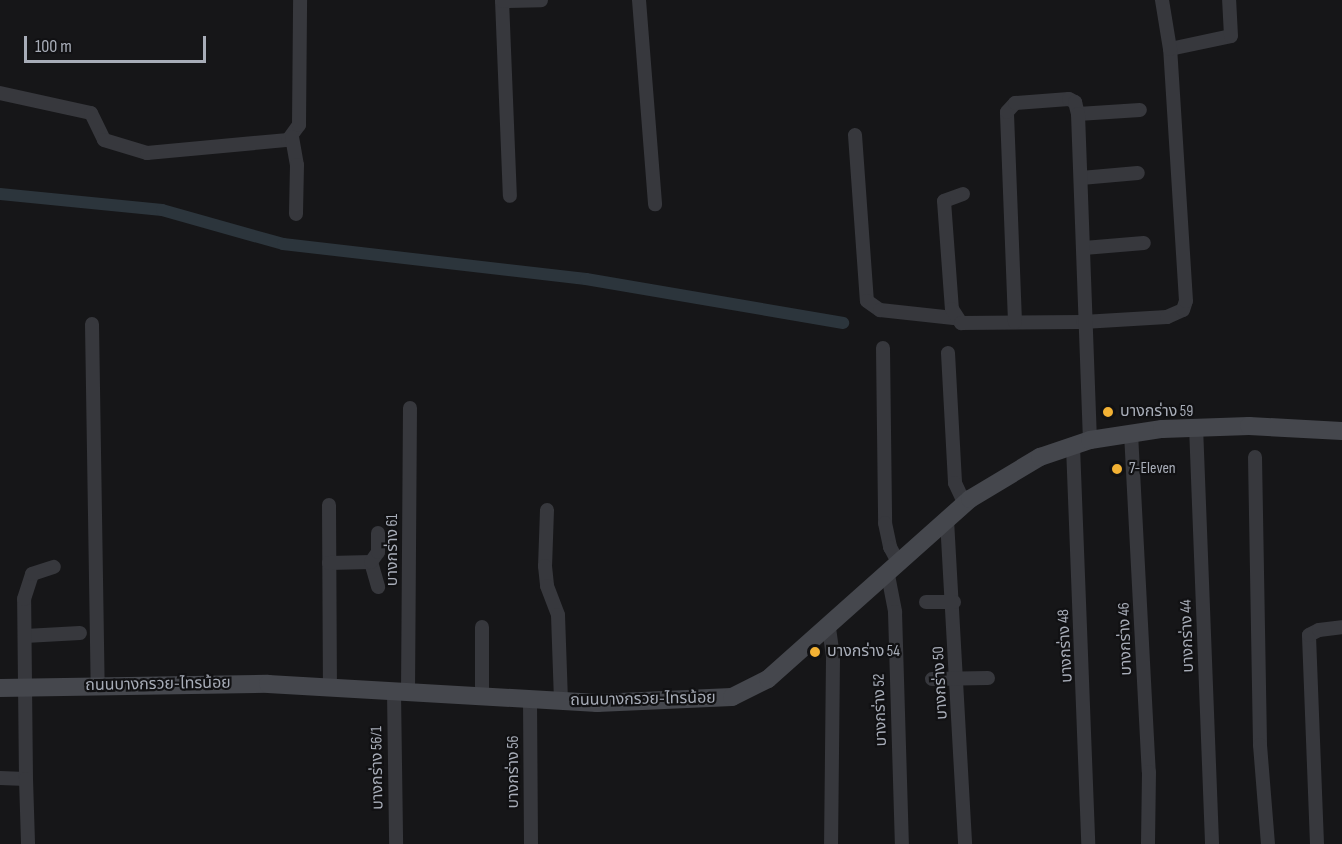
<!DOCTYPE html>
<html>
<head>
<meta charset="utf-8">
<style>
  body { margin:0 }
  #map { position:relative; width:1342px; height:844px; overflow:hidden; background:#161618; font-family:"Sofia Sans Condensed","Noto Sans Thai",sans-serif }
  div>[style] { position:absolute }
  .canal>* { height:12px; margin:-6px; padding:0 6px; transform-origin:6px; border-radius:6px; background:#2c353c }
  .minor>* { height:14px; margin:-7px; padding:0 7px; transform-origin:7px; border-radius:7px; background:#37383d }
  .secondary>* { height:18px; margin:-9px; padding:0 9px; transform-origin:9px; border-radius:9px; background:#45474d }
  .dots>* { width:16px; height:16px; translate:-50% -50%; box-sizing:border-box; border:3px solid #111113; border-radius:50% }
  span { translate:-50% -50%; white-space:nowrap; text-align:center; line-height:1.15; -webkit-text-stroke:4.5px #111113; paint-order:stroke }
  .poi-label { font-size:16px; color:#a8adb8 }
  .left { translate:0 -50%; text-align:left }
  .street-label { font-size:16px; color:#a8adb8 }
  .scale { position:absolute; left:24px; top:36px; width:182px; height:27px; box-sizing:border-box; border:3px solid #a8adb8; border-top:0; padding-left:8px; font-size:18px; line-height:21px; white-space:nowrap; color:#a8adb8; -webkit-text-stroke:4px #111113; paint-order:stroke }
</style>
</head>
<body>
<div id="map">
  <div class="canal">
    <i style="left:0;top:194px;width:163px;rotate:5.6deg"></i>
    <i style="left:162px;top:210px;width:126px;rotate:15.7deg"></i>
    <i style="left:283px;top:244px;width:305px;rotate:6.6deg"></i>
    <i style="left:586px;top:279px;width:261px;rotate:9.7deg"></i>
  </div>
  <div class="minor">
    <i style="left:502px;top:0;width:196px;rotate:87.7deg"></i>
    <i style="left:639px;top:0;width:205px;rotate:85.5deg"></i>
    <i style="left:502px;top:1px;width:39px;rotate:-1deg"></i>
    <i style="left:1170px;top:49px;width:62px;rotate:-12deg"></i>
    <i style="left:1231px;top:36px;width:36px;rotate:-93deg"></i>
    <i style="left:0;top:93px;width:93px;rotate:12.4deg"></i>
    <i style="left:91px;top:113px;width:30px;rotate:64deg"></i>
    <i style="left:104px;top:140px;width:45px;rotate:16.8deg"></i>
    <i style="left:147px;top:153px;width:142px;rotate:-5.3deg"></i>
    <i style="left:288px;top:140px;width:19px;rotate:-54deg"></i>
    <i style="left:299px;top:125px;width:125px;rotate:-89.5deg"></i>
    <i style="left:1078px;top:114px;width:62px;rotate:-3.7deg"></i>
    <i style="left:855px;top:135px;width:166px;rotate:85.9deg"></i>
    <i style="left:867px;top:301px;width:16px;rotate:35deg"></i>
    <i style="left:880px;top:310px;width:74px;rotate:6.2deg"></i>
    <i style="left:292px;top:137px;width:28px;rotate:80deg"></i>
    <i style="left:297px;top:165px;width:49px;rotate:91.2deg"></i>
    <i style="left:1081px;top:178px;width:57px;rotate:-5deg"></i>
    <i style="left:963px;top:194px;width:20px;rotate:160deg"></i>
    <i style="left:944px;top:201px;width:108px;rotate:85.8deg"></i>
    <i style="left:952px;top:309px;width:17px;rotate:57deg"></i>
    <i style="left:961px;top:323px;width:122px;rotate:-0.5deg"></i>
    <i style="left:1083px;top:322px;width:84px;rotate:-3.4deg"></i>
    <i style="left:1167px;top:317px;width:17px;rotate:-24deg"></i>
    <i style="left:1183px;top:310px;width:9px;rotate:-72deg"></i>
    <i style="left:1186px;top:301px;width:253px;rotate:-93.6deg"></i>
    <i style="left:1170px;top:49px;width:50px;rotate:-99.3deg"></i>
    <i style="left:1084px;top:248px;width:60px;rotate:-4.8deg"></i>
    <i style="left:1015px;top:322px;width:210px;rotate:-92.2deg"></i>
    <i style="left:1007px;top:112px;width:12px;rotate:-48deg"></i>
    <i style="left:1015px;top:103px;width:54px;rotate:-4.2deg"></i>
    <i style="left:1069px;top:99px;width:7px;rotate:27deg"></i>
    <i style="left:1075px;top:102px;width:12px;rotate:76deg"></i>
    <i style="left:1078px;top:114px;width:326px;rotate:87.9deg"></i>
    <i style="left:92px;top:324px;width:362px;rotate:89.1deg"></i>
    <i style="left:883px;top:348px;width:175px;rotate:89.3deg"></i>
    <i style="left:885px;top:523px;width:25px;rotate:78deg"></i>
    <i style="left:890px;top:547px;width:19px;rotate:62deg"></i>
    <i style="left:948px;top:353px;width:130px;rotate:86.9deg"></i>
    <i style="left:955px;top:483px;width:23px;rotate:65deg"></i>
    <i style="left:1196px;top:426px;width:418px;rotate:87.8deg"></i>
    <i style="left:1131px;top:433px;width:339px;rotate:87deg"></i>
    <i style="left:1149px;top:772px;width:72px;rotate:90.8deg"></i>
    <i style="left:1073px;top:446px;width:398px;rotate:87.8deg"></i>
    <i style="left:1255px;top:457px;width:288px;rotate:89deg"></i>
    <i style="left:1260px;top:745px;width:99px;rotate:85.4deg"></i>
    <i style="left:329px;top:505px;width:183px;rotate:89.7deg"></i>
    <i style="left:547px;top:510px;width:56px;rotate:92deg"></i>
    <i style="left:545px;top:566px;width:20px;rotate:84deg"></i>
    <i style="left:547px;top:586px;width:31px;rotate:69deg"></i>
    <i style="left:558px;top:615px;width:86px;rotate:88deg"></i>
    <i style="left:947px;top:520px;width:324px;rotate:86.8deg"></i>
    <i style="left:371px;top:562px;width:26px;rotate:74deg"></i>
    <i style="left:329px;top:563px;width:42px;rotate:-1.4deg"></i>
    <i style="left:371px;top:562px;width:12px;rotate:-55deg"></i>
    <i style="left:378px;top:552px;width:19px;rotate:-90deg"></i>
    <i style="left:888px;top:575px;width:38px;rotate:79deg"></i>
    <i style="left:895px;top:612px;width:232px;rotate:88.3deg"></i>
    <i style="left:926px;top:602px;width:28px"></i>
    <i style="left:829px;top:628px;width:30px;rotate:82deg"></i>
    <i style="left:833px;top:658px;width:186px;rotate:90.6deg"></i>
    <i style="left:25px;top:636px;width:55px;rotate:-3.1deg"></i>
    <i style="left:932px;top:679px;width:56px;rotate:-1deg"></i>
    <i style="left:394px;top:692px;width:152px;rotate:89.2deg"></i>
    <i style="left:408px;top:693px;width:285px;rotate:-89.6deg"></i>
    <i style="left:482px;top:696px;width:69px;rotate:-90deg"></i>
    <i style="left:530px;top:700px;width:144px;rotate:89.6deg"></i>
    <i style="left:0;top:778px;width:26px;rotate:2deg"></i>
    <i style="left:26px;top:779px;width:180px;rotate:-90.6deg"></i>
    <i style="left:24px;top:599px;width:26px;rotate:-72deg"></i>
    <i style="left:32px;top:574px;width:23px;rotate:-18deg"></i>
    <i style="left:26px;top:779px;width:65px;rotate:88.2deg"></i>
    <i style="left:1317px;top:844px;width:209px;rotate:-92.2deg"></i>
    <i style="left:1309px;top:635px;width:11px;rotate:-27deg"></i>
    <i style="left:1319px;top:630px;width:23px;rotate:-7deg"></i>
  </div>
  <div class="secondary">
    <i style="left:0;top:688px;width:268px;rotate:-0.9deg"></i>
    <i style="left:268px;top:684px;width:330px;rotate:3.3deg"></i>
    <i style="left:597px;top:703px;width:135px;rotate:-2.5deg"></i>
    <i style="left:732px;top:697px;width:40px;rotate:-26.6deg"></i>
    <i style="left:768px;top:679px;width:271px;rotate:-41.7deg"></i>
    <i style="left:970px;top:499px;width:82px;rotate:-31deg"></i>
    <i style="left:1040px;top:457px;width:53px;rotate:-18.8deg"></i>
    <i style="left:1090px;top:440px;width:73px;rotate:-8.7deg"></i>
    <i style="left:1162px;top:429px;width:87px;rotate:-2deg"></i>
    <i style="left:1249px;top:426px;width:93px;rotate:3.1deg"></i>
  </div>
  <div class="dots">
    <i style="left:1108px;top:412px;background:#f2b134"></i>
    <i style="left:1117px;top:469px;background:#f2b134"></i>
    <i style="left:815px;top:652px;background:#f2b134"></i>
  </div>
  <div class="poi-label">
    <span class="left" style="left:1120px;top:412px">บางกร่าง 59</span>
    <span class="left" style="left:1129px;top:469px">7-Eleven</span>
    <span class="left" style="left:827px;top:652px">บางกร่าง 54</span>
  </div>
  <div class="street-label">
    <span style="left:393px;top:550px;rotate:-90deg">บางกร่าง 61</span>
    <span style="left:1188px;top:636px;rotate:-92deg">บางกร่าง 44</span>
    <span style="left:1126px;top:639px;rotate:-92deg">บางกร่าง 46</span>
    <span style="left:1066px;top:646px;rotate:-93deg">บางกร่าง 48</span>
    <span style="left:941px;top:683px;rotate:-93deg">บางกร่าง 50</span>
    <span style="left:158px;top:685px;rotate:-1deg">ถนนบางกรวย-ไทรน้อย</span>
    <span style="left:643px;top:700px;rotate:-1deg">ถนนบางกรวย-ไทรน้อย</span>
    <span style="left:881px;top:710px;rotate:-92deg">บางกร่าง 52</span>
    <span style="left:378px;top:768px;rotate:-91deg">บางกร่าง 56/1</span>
    <span style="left:514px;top:772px;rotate:-90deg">บางกร่าง 56</span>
  </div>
  <div class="scale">100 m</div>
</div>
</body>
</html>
